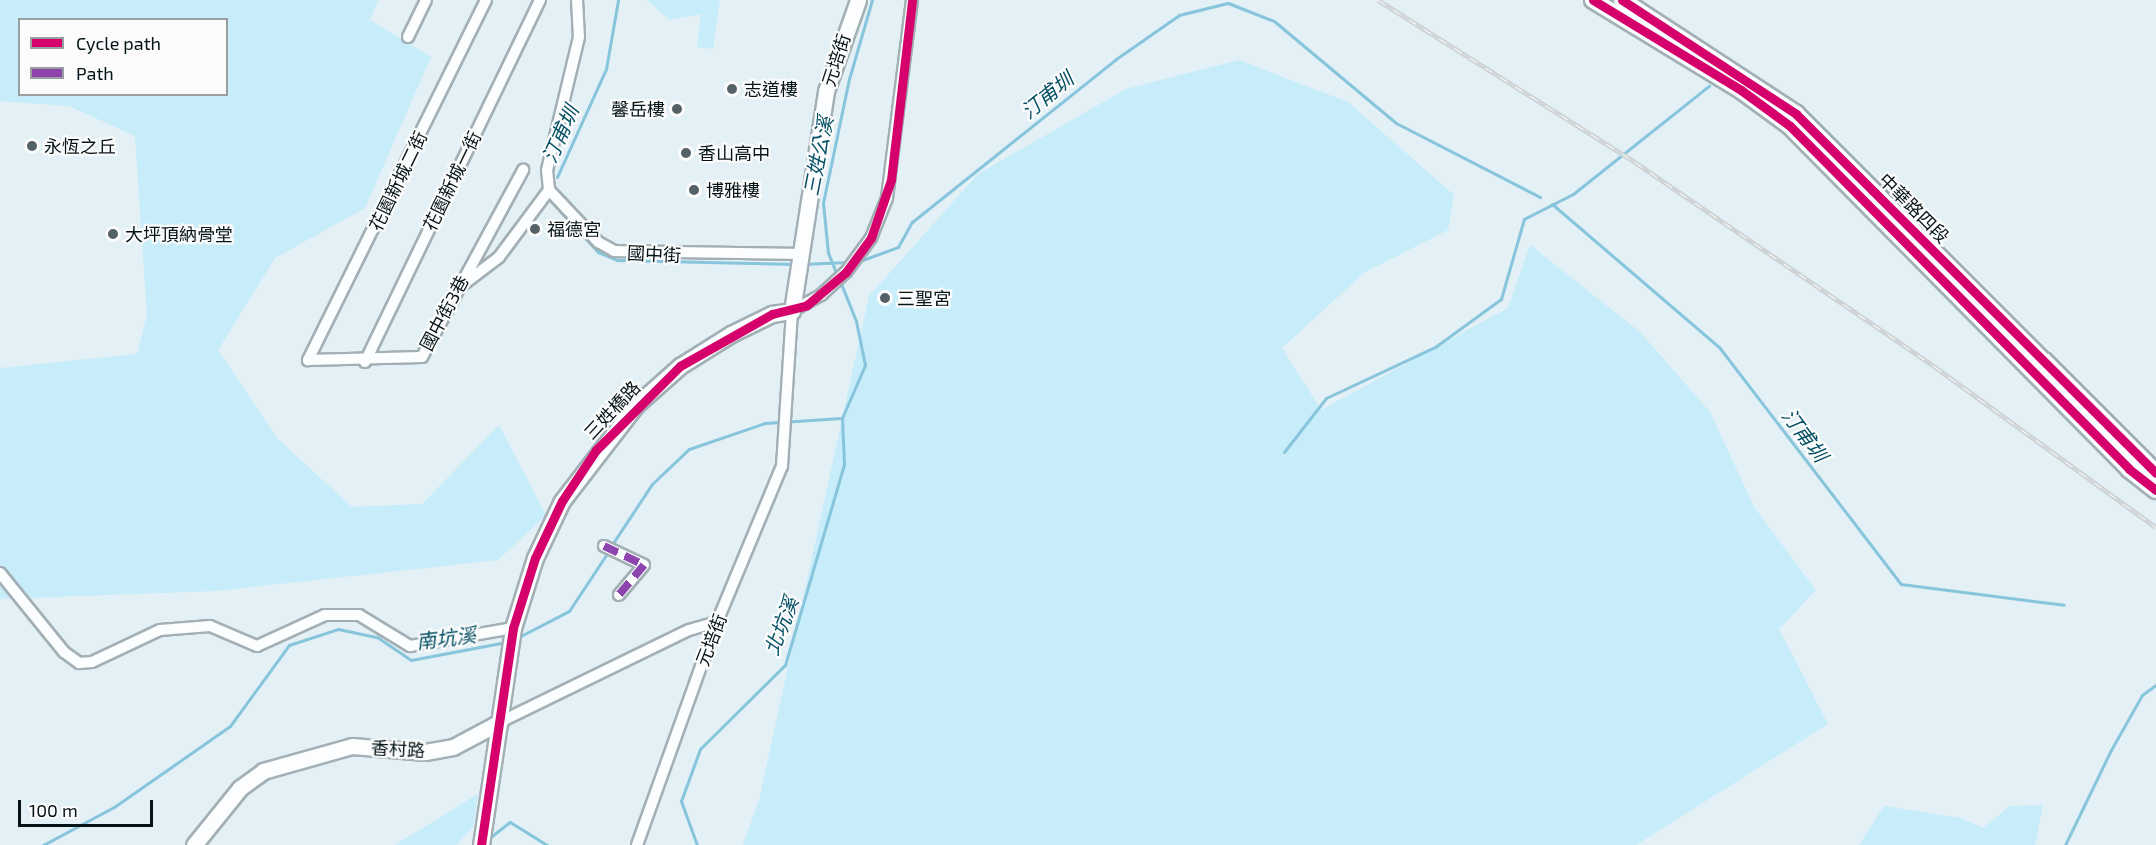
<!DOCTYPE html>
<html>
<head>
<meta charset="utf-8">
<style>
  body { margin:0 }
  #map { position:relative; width:2156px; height:845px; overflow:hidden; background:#e3f0f5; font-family:"Exo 2","Noto Sans TC",sans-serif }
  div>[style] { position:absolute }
  .green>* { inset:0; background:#c7ecfa }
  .stream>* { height:3px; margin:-1.5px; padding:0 1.5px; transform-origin:1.5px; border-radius:1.5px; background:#87c5dc }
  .roads { filter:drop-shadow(2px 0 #a2b0b5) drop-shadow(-2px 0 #a2b0b5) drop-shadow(0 2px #a2b0b5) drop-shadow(0 -2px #a2b0b5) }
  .street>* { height:10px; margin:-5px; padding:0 5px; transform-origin:5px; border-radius:5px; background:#fbfdfe }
  .secondary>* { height:15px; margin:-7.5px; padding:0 7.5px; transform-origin:7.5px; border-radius:7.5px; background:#fbfdfe }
  .primary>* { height:16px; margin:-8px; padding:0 8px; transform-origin:8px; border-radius:8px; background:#fbfdfe }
  .rail>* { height:5px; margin-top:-2.5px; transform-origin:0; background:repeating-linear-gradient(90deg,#fbfbfb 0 9px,#cfd3d5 0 18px); box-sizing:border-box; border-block:2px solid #cfd3d5 }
  .quiet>* { height:8px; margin-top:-4px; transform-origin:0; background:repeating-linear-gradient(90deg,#8e44ad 0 15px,transparent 0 23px) }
  .cycleway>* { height:9px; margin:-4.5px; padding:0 4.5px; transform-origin:4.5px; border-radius:4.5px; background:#d6006c }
  .dots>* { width:16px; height:16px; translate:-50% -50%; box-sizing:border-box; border:3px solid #fbfbfb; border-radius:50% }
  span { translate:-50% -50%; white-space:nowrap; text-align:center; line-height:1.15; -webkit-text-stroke:4.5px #fbfbfb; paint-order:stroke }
  .street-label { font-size:18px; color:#051419 }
  .poi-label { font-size:18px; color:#051419 }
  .left { translate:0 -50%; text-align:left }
  .right { translate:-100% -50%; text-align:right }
  .water-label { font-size:20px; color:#045064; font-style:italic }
  .legend { position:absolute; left:18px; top:18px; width:210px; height:78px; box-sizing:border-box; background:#fbfbfb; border:2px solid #999fa1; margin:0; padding:8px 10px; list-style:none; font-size:18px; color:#051419 }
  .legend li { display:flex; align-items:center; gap:12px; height:30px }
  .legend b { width:30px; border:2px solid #999fa1 }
  .scale { position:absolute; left:18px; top:800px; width:135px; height:27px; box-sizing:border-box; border:3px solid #051419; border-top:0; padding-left:8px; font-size:18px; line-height:21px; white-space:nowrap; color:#051419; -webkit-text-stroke:4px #fbfbfb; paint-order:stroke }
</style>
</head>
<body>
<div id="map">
  <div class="green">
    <i style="clip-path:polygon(evenodd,0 0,378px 0,370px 20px,431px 57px,365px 208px,275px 258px,218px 350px,278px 439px,352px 507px,422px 504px,499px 425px,546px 515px,498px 560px,216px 591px,0 599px,0 368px,137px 354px,147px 315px,135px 136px,69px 106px,0 101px,0 0,20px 20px,226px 20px,226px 94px,20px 94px,20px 20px)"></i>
    <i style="clip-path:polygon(647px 0,720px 0,713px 49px,697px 47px,701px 14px,670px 20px)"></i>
    <i style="clip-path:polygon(1239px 60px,1348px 102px,1454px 195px,1448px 230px,1365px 272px,1282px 348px,1321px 410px,1508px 308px,1530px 245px,1640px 332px,1710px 412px,1754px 507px,1816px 590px,1779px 629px,1828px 724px,1636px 845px,743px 845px,759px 800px,869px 296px,978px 174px,1126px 89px)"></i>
    <i style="clip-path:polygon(478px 794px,473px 827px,456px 845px,395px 845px)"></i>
    <i style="clip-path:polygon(2043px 805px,2035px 845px,1859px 845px,1884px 806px,1961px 818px,1983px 828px,2010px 806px)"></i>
  </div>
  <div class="stream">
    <i style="left:557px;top:177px;width:119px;rotate:-65.6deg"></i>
    <i style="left:606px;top:69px;width:70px;rotate:-80.1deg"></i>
    <i style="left:1552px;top:204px;width:220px;rotate:40.6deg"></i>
    <i style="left:1719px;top:347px;width:299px;rotate:52.5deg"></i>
    <i style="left:1901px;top:584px;width:164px;rotate:7.3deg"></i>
    <i style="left:560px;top:211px;width:56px;rotate:47.2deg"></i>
    <i style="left:598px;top:252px;width:21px;rotate:23deg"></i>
    <i style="left:617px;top:260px;width:177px;rotate:1.3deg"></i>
    <i style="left:857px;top:262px;width:44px;rotate:-20.1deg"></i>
    <i style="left:898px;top:247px;width:29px;rotate:-61deg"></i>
    <i style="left:912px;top:222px;width:261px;rotate:-38.6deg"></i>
    <i style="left:1116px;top:59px;width:77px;rotate:-34.9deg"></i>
    <i style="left:1179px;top:15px;width:50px;rotate:-13.8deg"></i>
    <i style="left:1228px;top:3px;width:49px;rotate:21.4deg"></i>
    <i style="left:1274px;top:21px;width:159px;rotate:39.9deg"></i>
    <i style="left:1396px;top:123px;width:162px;rotate:27.2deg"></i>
    <i style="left:803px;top:264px;width:45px;rotate:-2.5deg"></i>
    <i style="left:837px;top:275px;width:24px;rotate:-112deg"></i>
    <i style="left:828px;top:253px;width:50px;rotate:-95.7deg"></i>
    <i style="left:823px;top:203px;width:127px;rotate:-78.2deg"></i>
    <i style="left:849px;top:79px;width:82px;rotate:-73.8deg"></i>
    <i style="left:1284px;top:452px;width:68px;rotate:-52.1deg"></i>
    <i style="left:1326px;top:398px;width:120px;rotate:-25.1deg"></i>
    <i style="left:1435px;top:347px;width:82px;rotate:-36deg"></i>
    <i style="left:1501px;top:299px;width:83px;rotate:-74deg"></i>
    <i style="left:1524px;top:219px;width:55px;rotate:-27deg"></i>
    <i style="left:1573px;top:194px;width:174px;rotate:-38.5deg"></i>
    <i style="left:611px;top:546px;width:74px;rotate:-56.5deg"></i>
    <i style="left:652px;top:484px;width:51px;rotate:-43.4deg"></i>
    <i style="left:689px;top:449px;width:80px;rotate:-18.9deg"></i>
    <i style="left:765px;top:423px;width:77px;rotate:-3.7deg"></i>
    <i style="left:515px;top:639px;width:61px;rotate:-27.4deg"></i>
    <i style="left:569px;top:611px;width:71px;rotate:-56.5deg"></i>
    <i style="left:488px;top:839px;width:28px;rotate:-38deg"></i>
    <i style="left:510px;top:822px;width:44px;rotate:31.9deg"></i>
    <i style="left:43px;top:845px;width:81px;rotate:-28.2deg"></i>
    <i style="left:114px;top:807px;width:141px;rotate:-34.9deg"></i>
    <i style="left:230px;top:726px;width:100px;rotate:-53.9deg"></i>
    <i style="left:289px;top:645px;width:52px;rotate:-18.1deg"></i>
    <i style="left:338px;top:629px;width:40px;rotate:12deg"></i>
    <i style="left:377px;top:637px;width:41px;rotate:34.1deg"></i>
    <i style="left:411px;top:660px;width:97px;rotate:-10.7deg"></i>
    <i style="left:697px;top:845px;width:47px;rotate:-110deg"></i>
    <i style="left:681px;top:801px;width:55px;rotate:-69.9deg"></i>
    <i style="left:700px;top:749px;width:120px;rotate:-44.7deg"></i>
    <i style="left:785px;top:665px;width:209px;rotate:-73.6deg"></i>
    <i style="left:844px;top:464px;width:46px;rotate:-92.5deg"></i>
    <i style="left:842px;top:418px;width:58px;rotate:-66.5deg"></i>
    <i style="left:865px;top:365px;width:45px;rotate:-101.6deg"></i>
    <i style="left:856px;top:321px;width:43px;rotate:-111.8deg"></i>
    <i style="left:2065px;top:845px;width:106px;rotate:-64.2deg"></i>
    <i style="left:2111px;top:750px;width:63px;rotate:-60.6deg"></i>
    <i style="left:2142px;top:695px;width:17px;rotate:-36deg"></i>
  </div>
  <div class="roads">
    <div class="street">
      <i style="left:486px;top:0;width:402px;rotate:116.3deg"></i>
      <i style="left:308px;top:360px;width:114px;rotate:-1.5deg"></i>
      <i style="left:422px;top:357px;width:213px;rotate:-61.6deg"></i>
      <i style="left:577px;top:0;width:37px;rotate:87deg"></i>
      <i style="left:579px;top:37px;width:137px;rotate:103.5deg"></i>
      <i style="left:547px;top:170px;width:20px;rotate:84deg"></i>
      <i style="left:549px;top:190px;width:71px;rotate:46.7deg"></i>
      <i style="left:598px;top:242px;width:18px;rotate:29deg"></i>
      <i style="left:614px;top:251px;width:185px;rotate:0.9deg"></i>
      <i style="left:408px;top:37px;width:41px;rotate:-64.1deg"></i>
      <i style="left:461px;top:286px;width:48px;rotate:-37.3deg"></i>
      <i style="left:499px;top:257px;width:84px;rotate:-53.3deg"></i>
      <i style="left:365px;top:362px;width:402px;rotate:-64.2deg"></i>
      <i style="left:604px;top:546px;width:44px;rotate:25.4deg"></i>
      <i style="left:644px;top:565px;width:39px;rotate:130deg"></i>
      <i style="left:0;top:573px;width:102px;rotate:51deg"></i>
      <i style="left:64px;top:652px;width:19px;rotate:36deg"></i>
      <i style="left:79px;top:663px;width:13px;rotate:-4deg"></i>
      <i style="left:92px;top:662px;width:75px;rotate:-25.2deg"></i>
      <i style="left:160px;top:630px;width:50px;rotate:-4.6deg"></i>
      <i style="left:210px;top:626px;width:51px;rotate:23.1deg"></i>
      <i style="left:257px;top:646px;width:75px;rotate:-24.5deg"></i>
      <i style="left:325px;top:615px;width:34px"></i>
      <i style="left:359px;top:615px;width:60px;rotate:31.3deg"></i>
      <i style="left:410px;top:646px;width:105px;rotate:-9.9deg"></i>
      <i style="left:500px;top:722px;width:210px;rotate:-26deg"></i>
      <i style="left:689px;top:630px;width:29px;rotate:-16deg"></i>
      <i style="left:637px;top:845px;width:237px;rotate:-70.3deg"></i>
      <i style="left:717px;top:622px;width:169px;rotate:-67.4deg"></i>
      <i style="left:782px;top:466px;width:155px;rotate:-86.3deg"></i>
      <i style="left:792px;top:311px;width:33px;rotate:-29deg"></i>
      <i style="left:821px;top:295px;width:34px;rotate:-43deg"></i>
      <i style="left:846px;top:272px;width:42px;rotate:-53.7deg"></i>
      <i style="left:871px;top:238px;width:43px;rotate:-68.2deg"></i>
      <i style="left:887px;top:198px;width:200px;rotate:-82.8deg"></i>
    </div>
    <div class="secondary">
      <i style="left:194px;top:845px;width:73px;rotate:-51.1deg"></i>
      <i style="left:240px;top:788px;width:29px;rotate:-36deg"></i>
      <i style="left:263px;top:771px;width:92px;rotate:-15.7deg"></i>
      <i style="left:352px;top:746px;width:73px;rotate:4.7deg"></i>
      <i style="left:425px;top:752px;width:28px;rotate:-10deg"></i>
      <i style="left:453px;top:747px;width:53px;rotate:-28deg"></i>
      <i style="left:481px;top:845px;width:219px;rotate:-81.6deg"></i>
      <i style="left:513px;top:628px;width:73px;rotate:-72.6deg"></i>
      <i style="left:535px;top:558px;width:63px;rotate:-64.7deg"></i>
      <i style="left:562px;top:501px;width:121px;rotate:-52.4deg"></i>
      <i style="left:636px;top:405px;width:59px;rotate:-41.6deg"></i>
      <i style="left:680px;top:366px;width:60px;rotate:-32.1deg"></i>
      <i style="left:731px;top:334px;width:46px;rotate:-26deg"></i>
      <i style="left:772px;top:314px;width:20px;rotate:-9deg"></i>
      <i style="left:792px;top:311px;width:223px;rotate:-81.2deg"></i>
      <i style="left:826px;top:91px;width:96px;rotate:-70.6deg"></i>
    </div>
    <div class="primary">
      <i style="left:1593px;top:0;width:173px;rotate:31.3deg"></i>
      <i style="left:1741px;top:90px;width:61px;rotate:36.3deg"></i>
      <i style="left:1790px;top:126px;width:482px;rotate:45.3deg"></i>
      <i style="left:2129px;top:469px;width:34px;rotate:38deg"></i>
      <i style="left:1622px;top:0;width:208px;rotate:33.2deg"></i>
      <i style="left:1796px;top:114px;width:508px;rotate:44.92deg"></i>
    </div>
  </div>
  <div class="rail">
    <i style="left:1378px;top:0;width:304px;rotate:32.2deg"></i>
    <i style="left:1635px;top:162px;width:362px;rotate:34.3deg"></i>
    <i style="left:1934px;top:366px;width:274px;rotate:36deg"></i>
  </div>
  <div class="quiet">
    <i style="left:604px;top:546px;width:44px;rotate:25.4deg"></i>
    <i style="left:644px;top:565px;width:39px;rotate:130deg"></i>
  </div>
  <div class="cycleway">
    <i style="left:1593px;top:0;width:173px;rotate:31.3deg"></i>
    <i style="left:1741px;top:90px;width:61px;rotate:36.3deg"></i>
    <i style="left:1790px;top:126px;width:482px;rotate:45.3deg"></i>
    <i style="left:2129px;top:469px;width:34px;rotate:38deg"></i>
    <i style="left:1622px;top:0;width:208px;rotate:33.2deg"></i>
    <i style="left:1796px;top:114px;width:508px;rotate:44.92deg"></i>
    <i style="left:481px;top:845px;width:219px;rotate:-81.6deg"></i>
    <i style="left:513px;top:628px;width:73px;rotate:-72.6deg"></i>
    <i style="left:535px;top:558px;width:63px;rotate:-64.7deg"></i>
    <i style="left:562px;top:501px;width:61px;rotate:-56.3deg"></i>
    <i style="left:596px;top:450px;width:119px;rotate:-45deg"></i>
    <i style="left:680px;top:366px;width:106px;rotate:-29.5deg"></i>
    <i style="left:772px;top:314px;width:36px;rotate:-14deg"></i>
    <i style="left:807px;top:305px;width:51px;rotate:-40.2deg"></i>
    <i style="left:846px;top:272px;width:42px;rotate:-53.7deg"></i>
    <i style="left:871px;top:238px;width:61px;rotate:-71deg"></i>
    <i style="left:891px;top:180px;width:181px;rotate:-83.3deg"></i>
  </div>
  <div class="dots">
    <i style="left:732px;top:89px;background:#536166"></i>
    <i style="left:677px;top:109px;background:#536166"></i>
    <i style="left:32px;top:146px;background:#536166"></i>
    <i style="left:686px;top:153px;background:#536166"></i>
    <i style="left:694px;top:190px;background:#536166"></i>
    <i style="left:535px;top:229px;background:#536166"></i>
    <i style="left:113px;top:234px;background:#536166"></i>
    <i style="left:885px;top:298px;background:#536166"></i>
  </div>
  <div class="street-label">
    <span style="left:836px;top:60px;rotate:-72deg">元培街</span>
    <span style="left:398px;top:181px;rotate:-64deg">花園新城二街</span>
    <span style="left:452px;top:181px;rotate:-64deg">花園新城一街</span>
    <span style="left:1914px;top:208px;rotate:45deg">中華路四段</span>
    <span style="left:654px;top:254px;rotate:3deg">國中街</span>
    <span style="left:444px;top:313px;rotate:-62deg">國中街3巷</span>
    <span style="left:612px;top:410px;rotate:-47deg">三姓橋路</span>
    <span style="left:711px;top:640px;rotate:-69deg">元培街</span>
    <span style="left:398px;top:749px;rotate:3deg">香村路</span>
  </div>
  <div class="poi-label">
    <span class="left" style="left:744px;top:89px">志道樓</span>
    <span class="right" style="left:665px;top:109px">馨岳樓</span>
    <span class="left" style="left:44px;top:146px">永恆之丘</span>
    <span class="left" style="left:698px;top:153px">香山高中</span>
    <span class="left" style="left:706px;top:190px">博雅樓</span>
    <span class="left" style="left:547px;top:229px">福德宮</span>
    <span class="left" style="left:125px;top:234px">大坪頂納骨堂</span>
    <span class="left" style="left:897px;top:298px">三聖宮</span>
  </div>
  <div class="water-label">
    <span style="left:1047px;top:95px;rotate:-39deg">汀甫圳</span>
    <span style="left:560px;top:134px;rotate:-66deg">汀甫圳</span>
    <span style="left:818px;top:156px;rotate:-79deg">三姓公溪</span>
    <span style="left:1805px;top:435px;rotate:53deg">汀甫圳</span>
    <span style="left:781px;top:626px;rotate:-69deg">北坑溪</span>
    <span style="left:446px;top:638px;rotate:-7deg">南坑溪</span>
  </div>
  <ul class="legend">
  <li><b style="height:8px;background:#d6006c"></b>Cycle path</li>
  <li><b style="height:8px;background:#8e44ad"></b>Path</li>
  </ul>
  <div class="scale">100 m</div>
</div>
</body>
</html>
